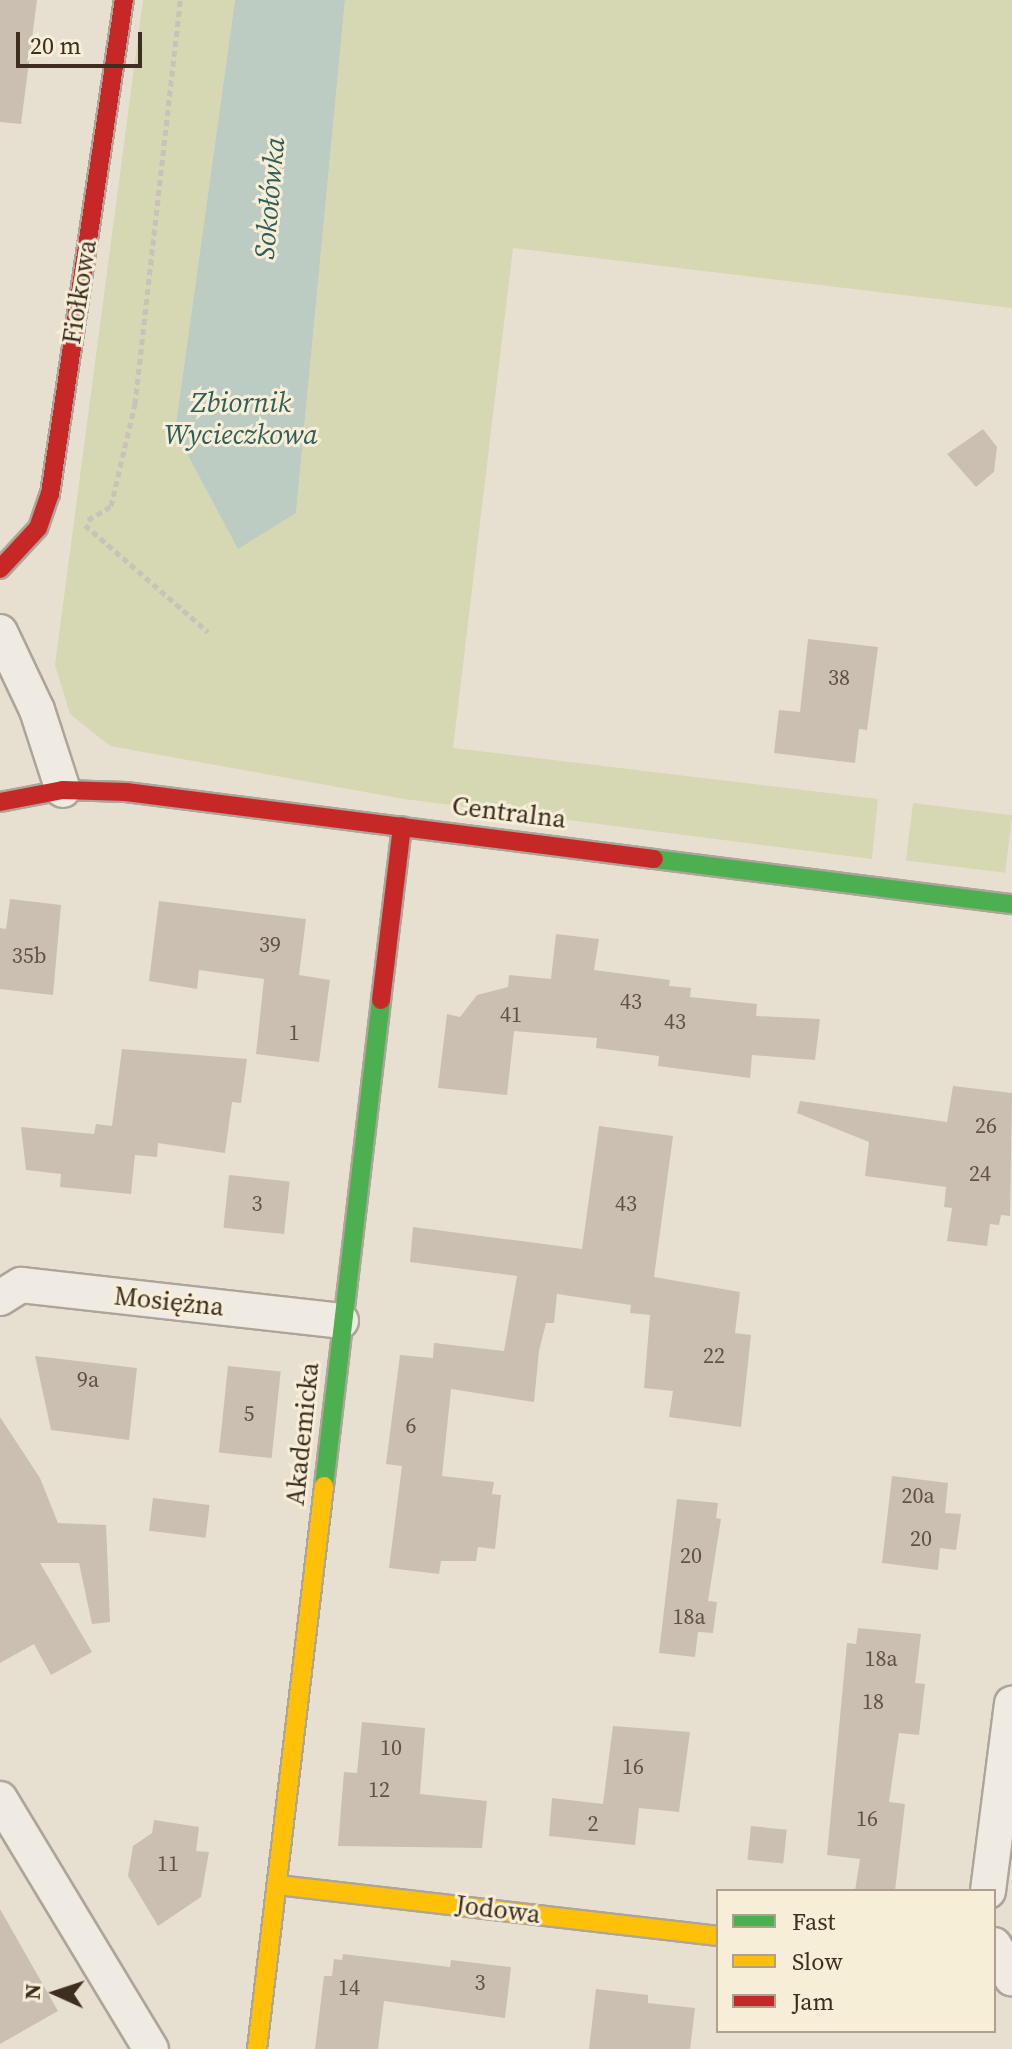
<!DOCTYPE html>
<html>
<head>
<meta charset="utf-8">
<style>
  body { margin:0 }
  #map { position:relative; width:1012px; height:2049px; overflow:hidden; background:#e7e0d1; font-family:"Source Serif 4",serif }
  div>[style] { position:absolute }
  .green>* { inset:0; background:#d6d7b3; transform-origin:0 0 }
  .water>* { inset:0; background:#bcccc2 }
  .building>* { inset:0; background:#cbbfb2; transform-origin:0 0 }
  .path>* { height:5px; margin-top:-2.5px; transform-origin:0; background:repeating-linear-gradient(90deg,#c8c2b9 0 6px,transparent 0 10px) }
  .roads { filter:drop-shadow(2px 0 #ada599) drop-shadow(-2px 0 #ada599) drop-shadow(0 2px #ada599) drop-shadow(0 -2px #ada599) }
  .street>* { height:34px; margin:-17px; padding:0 17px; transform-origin:17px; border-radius:17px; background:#efebe3 }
  .fast>* { height:18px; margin:-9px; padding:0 9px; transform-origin:9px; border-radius:9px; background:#4caf50 }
  .slow>* { height:18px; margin:-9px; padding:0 9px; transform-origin:9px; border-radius:9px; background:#ffc107 }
  .jam>* { height:18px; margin:-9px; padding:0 9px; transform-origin:9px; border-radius:9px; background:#c62828 }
  span { translate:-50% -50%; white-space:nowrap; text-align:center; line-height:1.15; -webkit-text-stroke:6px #f7eed8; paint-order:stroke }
  .number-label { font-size:22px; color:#605244 }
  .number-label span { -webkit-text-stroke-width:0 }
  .street-label { font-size:26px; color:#3d2e20 }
  .water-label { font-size:28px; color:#2f5d5a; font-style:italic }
  .legend { position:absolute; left:716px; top:1889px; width:280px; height:144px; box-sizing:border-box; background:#f7eed8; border:2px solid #ada18e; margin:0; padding:10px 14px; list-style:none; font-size:24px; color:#3d2e20 }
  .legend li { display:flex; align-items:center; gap:16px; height:40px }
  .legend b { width:40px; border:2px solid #ada18e }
  .north { position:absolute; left:16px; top:1953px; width:80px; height:80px; -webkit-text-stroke:6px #f7eed8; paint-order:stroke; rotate:273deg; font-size:22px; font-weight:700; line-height:32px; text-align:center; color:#3d2e20 }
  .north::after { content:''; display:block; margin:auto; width:28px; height:36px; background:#3d2e20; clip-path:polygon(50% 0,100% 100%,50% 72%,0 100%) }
  .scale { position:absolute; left:16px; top:32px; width:126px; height:36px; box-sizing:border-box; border:4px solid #3d2e20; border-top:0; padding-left:10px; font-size:24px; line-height:28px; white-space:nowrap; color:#3d2e20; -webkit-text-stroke:6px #f7eed8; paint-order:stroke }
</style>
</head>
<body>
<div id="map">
  <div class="green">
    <i style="clip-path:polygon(143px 0,235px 0,175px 431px,296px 513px,345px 0,1012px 0,1012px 308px,513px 248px,453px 748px,878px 799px,872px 859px,404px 799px,110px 746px,70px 714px,55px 665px)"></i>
    <i style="left:913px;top:803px;width:100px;height:58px;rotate:7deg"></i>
  </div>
  <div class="water">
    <i style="clip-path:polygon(235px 0,345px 0,296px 513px,238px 549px,175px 431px)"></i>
  </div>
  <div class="building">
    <i style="clip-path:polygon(0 0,37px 0,21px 124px,0 122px)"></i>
    <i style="clip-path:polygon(983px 429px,997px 447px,994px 472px,976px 487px,947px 454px)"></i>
    <i style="clip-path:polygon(808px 639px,878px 647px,867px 730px,859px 729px,855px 763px,774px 753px,779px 710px,800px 712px)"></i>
    <i style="clip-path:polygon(10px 899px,61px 905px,53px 995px,0 989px,0 928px,6px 929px)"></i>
    <i style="clip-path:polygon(159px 901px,306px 919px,299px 975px,330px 980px,319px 1062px,256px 1054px,264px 979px,199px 970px,197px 989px,149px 981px)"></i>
    <i style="clip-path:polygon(556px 934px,599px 939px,594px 970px,670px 980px,669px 986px,691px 988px,690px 997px,757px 1004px,756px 1016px,820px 1019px,815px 1060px,752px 1055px,750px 1078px,658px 1066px,659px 1056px,596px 1048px,597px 1038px,514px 1031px,507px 1095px,438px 1088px,447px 1014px,460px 1017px,477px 995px,508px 987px,509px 975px,551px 979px)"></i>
    <i style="clip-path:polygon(122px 1049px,247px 1059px,241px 1103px,232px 1102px,225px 1153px,158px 1143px,157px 1157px,135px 1155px,131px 1194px,60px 1187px,61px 1174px,26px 1170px,21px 1127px,94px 1134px,96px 1124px,112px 1126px)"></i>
    <i style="clip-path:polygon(953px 1086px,1012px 1093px,1010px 1216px,1001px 1215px,999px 1225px,990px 1224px,987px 1246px,947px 1241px,952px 1208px,944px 1207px,946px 1187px,865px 1176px,869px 1142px,797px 1113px,800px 1101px,947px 1122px)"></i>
    <i style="clip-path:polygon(599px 1126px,673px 1136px,654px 1277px,740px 1292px,735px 1333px,751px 1335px,741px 1427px,669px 1417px,673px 1391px,644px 1388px,650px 1315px,630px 1313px,631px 1305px,557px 1294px,554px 1323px,546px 1323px,539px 1351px,534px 1402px,451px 1389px,442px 1476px,494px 1482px,492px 1494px,501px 1495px,495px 1549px,478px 1547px,476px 1561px,441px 1561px,439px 1574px,389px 1568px,402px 1466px,386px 1464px,400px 1355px,433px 1358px,434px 1343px,504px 1351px,517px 1276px,410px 1262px,413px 1227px,582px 1249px)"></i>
    <i style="left:229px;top:1175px;width:61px;height:53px;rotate:6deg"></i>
    <i style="clip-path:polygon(35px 1356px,137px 1368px,129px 1440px,51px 1430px)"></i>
    <i style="left:228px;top:1366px;width:53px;height:87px;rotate:6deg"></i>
    <i style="clip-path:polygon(0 1417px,40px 1478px,58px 1523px,106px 1525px,110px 1622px,92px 1624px,79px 1563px,40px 1563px,92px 1652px,51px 1675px,34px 1644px,0 1663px)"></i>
    <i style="clip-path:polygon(892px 1476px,948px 1483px,945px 1513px,961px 1514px,956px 1550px,940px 1548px,938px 1570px,882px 1563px)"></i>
    <i style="left:153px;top:1498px;width:57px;height:33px;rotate:7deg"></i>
    <i style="clip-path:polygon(677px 1499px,718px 1503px,716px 1518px,721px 1519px,708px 1601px,717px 1602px,713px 1633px,698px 1632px,695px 1657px,659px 1653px)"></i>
    <i style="clip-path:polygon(858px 1628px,921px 1634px,915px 1683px,925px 1684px,919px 1735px,899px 1733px,889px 1802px,905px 1804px,895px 1891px,855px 1891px,860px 1859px,827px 1855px,847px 1643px,856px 1644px)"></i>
    <i style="clip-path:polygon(362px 1722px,425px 1728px,420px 1794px,487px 1801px,482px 1848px,338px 1846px,344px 1772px,357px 1773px)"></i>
    <i style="clip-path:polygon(613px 1726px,690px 1732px,679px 1812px,639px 1808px,635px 1845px,549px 1836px,552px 1798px,603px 1804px)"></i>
    <i style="clip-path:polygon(154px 1820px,199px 1827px,196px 1851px,209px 1852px,201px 1897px,158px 1926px,128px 1876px,133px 1846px,152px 1833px)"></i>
    <i style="left:751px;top:1826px;width:36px;height:34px;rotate:6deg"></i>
    <i style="clip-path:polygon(0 1909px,58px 2011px,0 2044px)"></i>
    <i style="clip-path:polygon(343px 1954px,450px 1967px,451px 1960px,511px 1967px,505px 2018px,384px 2001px,378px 2049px,315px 2049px,324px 1976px,332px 1976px,334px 1959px,342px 1960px)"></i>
    <i style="clip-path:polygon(596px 1989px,648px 1995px,648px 2003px,695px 2008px,690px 2049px,589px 2049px)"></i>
  </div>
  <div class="path">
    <i style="left:88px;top:520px;width:27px;rotate:-31deg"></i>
    <i style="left:111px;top:506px;width:105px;rotate:-76.8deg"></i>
    <i style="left:135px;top:404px;width:406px;rotate:-83.6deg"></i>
    <i style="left:85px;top:525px;width:163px;rotate:41deg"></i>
  </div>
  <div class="roads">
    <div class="street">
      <i style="left:0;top:632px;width:86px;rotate:64.6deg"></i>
      <i style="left:37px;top:710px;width:84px;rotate:72deg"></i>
      <i style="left:0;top:1298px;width:25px;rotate:-32deg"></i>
      <i style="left:21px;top:1285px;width:322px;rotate:6.4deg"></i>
      <i style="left:0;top:1799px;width:292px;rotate:58.9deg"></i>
      <i style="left:988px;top:1891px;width:189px;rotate:-82.7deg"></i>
      <i style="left:994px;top:1945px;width:38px;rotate:62deg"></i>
    </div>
    <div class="fast">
      <i style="left:654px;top:859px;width:361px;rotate:7.2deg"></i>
      <i style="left:324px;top:1486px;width:489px;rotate:-83.3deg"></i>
    </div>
    <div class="slow">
      <i style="left:278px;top:1885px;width:443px;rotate:6.6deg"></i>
      <i style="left:257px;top:2049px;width:567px;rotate:-83.21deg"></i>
    </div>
    <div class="jam">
      <i style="left:0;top:569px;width:56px;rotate:-47.2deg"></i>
      <i style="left:38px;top:528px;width:36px;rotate:-71deg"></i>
      <i style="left:50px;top:494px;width:500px;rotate:-81.5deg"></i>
      <i style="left:0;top:802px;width:64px;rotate:-10.8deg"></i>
      <i style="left:63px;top:790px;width:63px;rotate:1.8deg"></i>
      <i style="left:126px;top:792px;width:532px;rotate:7.23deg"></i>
      <i style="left:381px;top:1000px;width:175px;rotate:-83.1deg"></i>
    </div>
  </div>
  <div class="number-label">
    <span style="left:839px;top:678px">38</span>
    <span style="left:270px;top:945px">39</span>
    <span style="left:29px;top:956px">35b</span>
    <span style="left:631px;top:1002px">43</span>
    <span style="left:511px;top:1015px">41</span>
    <span style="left:675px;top:1022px">43</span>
    <span style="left:294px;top:1033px">1</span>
    <span style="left:986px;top:1126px">26</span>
    <span style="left:980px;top:1174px">24</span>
    <span style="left:257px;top:1204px">3</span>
    <span style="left:626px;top:1204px">43</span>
    <span style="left:714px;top:1356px">22</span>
    <span style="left:88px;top:1380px">9a</span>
    <span style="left:249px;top:1414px">5</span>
    <span style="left:411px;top:1426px">6</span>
    <span style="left:918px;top:1496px">20a</span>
    <span style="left:921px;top:1539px">20</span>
    <span style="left:691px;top:1556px">20</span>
    <span style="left:689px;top:1617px">18a</span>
    <span style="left:881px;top:1659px">18a</span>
    <span style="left:873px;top:1702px">18</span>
    <span style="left:391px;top:1748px">10</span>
    <span style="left:633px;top:1767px">16</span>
    <span style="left:379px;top:1790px">12</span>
    <span style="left:867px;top:1819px">16</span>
    <span style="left:593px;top:1824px">2</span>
    <span style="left:168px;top:1864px">11</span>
    <span style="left:480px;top:1983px">3</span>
    <span style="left:349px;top:1988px">14</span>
  </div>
  <div class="street-label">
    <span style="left:80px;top:292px;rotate:-81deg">Fiołkowa</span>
    <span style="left:509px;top:813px;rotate:7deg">Centralna</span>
    <span style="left:169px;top:1302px;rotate:6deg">Mosiężna</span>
    <span style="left:303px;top:1434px;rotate:-84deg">Akademicka</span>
    <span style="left:498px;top:1910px;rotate:7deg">Jodowa</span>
  </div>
  <div class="water-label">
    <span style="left:269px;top:198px;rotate:-85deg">Sokołówka</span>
    <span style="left:241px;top:418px">Zbiornik<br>Wycieczkowa</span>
  </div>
  <ul class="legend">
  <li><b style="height:10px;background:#4caf50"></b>Fast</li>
  <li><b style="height:10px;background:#ffc107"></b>Slow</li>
  <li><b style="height:10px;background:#c62828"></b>Jam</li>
  </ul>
  <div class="north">N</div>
  <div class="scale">20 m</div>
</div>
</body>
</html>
